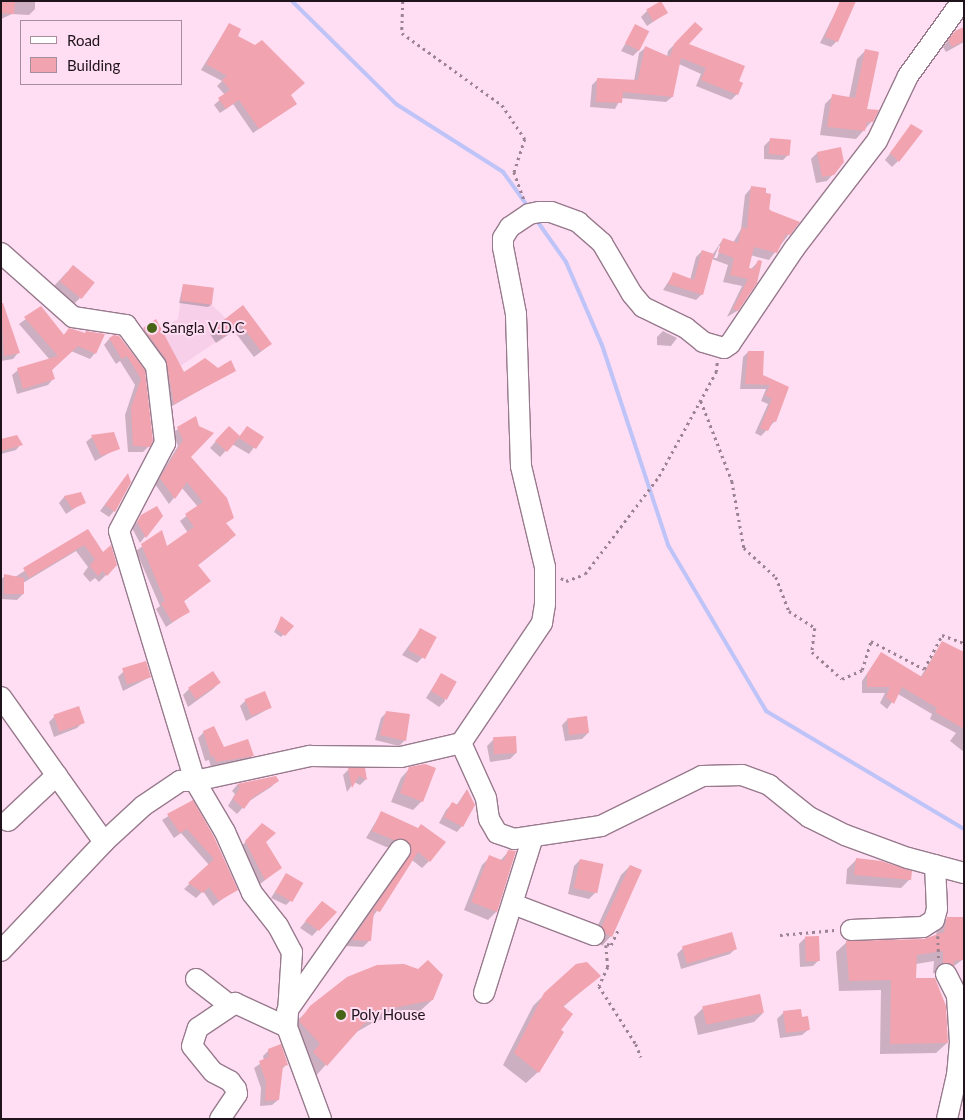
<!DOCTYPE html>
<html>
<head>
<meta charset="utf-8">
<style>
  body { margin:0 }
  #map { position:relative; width:965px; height:1120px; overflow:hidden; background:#ffddf2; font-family:Lato,sans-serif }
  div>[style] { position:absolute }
  .built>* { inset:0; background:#f7cfe9 }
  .shadow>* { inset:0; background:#0003 }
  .stream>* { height:4px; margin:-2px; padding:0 2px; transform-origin:2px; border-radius:2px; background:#bec3f8 }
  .building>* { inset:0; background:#f1a3af; transform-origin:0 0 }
  .path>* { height:2.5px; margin-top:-1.25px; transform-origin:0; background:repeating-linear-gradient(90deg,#9b8392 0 2.5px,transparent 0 6.5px) }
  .roads { filter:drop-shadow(1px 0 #987a8d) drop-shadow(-1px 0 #987a8d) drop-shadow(0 1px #987a8d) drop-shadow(0 -1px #987a8d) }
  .minor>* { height:20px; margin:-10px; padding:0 10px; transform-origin:10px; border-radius:10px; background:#fff }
  .dots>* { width:14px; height:14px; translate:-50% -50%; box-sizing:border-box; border:2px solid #ffddf2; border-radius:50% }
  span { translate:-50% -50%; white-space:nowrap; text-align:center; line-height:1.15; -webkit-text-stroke:4px #ffddf2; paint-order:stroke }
  .poi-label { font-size:15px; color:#1f141b }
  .left { translate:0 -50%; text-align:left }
  .frame { position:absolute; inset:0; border:2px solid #1f141b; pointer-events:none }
  .legend { position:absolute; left:20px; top:20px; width:162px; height:65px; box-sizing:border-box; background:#ffddf2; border:1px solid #a58d9c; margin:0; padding:6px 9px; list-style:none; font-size:15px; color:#1f141b }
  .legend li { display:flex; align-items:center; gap:10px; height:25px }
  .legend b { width:25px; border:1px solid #a58d9c }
</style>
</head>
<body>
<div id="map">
  <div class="built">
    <i style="clip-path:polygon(183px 284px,214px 288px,212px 305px,234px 326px,231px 332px,167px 375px,146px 339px,178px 319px)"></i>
  </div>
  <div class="shadow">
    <i style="clip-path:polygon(1px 1px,35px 1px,35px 9px,29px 15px,12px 14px,1px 19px)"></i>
    <i style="clip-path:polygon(841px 1px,837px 41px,831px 47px,820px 43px)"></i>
    <i style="clip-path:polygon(647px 11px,666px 13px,647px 26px,641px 17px)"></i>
    <i style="clip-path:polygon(695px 23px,687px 44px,737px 82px,737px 94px,731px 100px,696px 86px,701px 74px,679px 64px,672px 97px,666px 102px,621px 98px,615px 109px,590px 107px,592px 85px,598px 79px,634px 81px,639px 53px,645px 48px,667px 57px,668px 51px)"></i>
    <i style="clip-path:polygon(229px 24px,236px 37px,296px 104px,253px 133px,233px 104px,220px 113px,214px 105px,225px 95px,217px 86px,222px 81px,201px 70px)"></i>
    <i style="clip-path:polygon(636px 26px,639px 50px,633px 56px,621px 51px)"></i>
    <i style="clip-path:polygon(964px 29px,964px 42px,946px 52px,943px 47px,949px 39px)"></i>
    <i style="clip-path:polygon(865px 51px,866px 111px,872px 121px,856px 139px,820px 135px,825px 104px,833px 96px,849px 98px,857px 59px)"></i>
    <i style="clip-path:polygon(906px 132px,898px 161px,892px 167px,885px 160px)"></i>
    <i style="clip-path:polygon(770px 140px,789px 154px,783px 160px,764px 159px,764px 146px)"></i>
    <i style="clip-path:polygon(817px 153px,833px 174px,827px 181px,816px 183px,811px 159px)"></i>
    <i style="clip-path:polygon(evenodd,752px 187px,789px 234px,769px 260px,750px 255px,747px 268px,751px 269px,759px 261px,756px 282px,737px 311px,727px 317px,742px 286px,723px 282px,728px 265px,712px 259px,702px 294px,696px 300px,663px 290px,674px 273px,690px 280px,696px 257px,702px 251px,713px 254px,723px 239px,733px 243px,741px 229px,745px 195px,752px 187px,719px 246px,721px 246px,717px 258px,714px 258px,719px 246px)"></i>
    <i style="clip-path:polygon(67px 272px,80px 298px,74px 304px,54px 286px)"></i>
    <i style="clip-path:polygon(183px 285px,211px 305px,208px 307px,179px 303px)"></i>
    <i style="clip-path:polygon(243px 307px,271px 344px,254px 357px,234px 331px,216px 343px,210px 334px)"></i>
    <i style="clip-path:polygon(41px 308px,63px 336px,69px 329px,95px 353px,90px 359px,71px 351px,51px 370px,53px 379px,48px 385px,17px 394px,12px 375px,18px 370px,50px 360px,19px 324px)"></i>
    <i style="clip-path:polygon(5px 311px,18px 353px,13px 359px,1px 361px,1px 312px)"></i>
    <i style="clip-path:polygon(156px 321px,184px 374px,235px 370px,167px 409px,137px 335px)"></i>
    <i style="clip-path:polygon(663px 331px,677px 338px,671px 346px,657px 345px,657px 337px)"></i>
    <i style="clip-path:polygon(119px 337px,143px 371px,149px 446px,143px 452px,128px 452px,125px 415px,135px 385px,120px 361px,116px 364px,104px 345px,109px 339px)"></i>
    <i style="clip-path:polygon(748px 352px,762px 376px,788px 387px,775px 421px,761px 436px,755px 433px,768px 404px,761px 401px,766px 389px,740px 389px,743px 357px)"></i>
    <i style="clip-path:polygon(195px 418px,189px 457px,233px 517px,225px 524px,229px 541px,197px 566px,209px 581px,183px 602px,188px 612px,166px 627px,156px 609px,160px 606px,136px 551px,161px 532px,167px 548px,188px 533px,180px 521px,198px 507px,182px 488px,169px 504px,155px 484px,178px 446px,172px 433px)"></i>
    <i style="clip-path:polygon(247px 427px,262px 437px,249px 454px,232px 444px,220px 457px,210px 448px,223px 433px,239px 437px)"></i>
    <i style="clip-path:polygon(92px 437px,118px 448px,95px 461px,86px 442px)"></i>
    <i style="clip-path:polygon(1px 441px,21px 444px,16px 450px,1px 454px)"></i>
    <i style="clip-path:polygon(127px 475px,114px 511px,109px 517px,100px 511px)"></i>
    <i style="clip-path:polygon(80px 493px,84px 502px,66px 514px,59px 503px,64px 497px)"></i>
    <i style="clip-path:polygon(142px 516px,161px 516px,140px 543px,132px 528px)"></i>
    <i style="clip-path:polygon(88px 530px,102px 554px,116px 565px,99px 582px,95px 578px,90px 582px,83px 574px,88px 567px,76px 551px,23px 583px,23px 594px,17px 600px,1px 599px,1px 579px,5px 576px,15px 577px)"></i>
    <i style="clip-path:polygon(282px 617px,292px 626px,281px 637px,274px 632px)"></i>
    <i style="clip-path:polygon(420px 630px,423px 657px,417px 663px,402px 655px)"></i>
    <i style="clip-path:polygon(942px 642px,964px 714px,964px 752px,950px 741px,956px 733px,930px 719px,932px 714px,898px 694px,887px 709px,880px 703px,885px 693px,862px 693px,862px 681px,881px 653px,920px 678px)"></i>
    <i style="clip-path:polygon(123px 672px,150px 677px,123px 691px,118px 677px)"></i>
    <i style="clip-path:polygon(441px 674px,445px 701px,439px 707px,426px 698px)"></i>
    <i style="clip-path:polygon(219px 683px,213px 689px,188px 707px,183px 695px,189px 689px)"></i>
    <i style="clip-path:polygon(246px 700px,270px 708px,246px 721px,240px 706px)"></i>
    <i style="clip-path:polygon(387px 712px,405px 740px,399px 746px,375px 740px,381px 718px)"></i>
    <i style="clip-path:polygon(55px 716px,83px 722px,77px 728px,54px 737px,49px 722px)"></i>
    <i style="clip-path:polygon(568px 719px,588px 733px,582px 739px,565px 741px,562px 725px)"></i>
    <i style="clip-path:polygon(204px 732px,223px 748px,252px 756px,247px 761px,211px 767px,209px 760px,205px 761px,198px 738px)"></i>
    <i style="clip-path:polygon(493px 740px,516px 753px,510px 759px,490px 762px,487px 746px)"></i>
    <i style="clip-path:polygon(410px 768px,422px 801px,413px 810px,391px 802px,401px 778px)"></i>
    <i style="clip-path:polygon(348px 770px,364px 770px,366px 779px,360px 785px,354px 782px,347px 792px,343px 775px)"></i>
    <i style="clip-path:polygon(275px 777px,277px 781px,271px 787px,248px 802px,237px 814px,228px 806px,235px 794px,232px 791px,237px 785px)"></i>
    <i style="clip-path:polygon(466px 791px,462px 826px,457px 832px,439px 823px,446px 810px,452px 804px,456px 806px)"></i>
    <i style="clip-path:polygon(192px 802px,236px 889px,213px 906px,203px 891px,196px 898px,184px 889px,209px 865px,181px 833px,174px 838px,162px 820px)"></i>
    <i style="clip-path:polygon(381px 813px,429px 861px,422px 868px,412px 860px,372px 918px,370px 940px,363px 947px,346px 946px,405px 859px,399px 847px,386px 847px,366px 838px)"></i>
    <i style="clip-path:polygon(262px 824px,265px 842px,280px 868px,259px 885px,240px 848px)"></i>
    <i style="clip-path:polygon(509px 851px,515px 852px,496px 912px,488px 920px,464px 910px,482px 865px,490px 857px,500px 861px)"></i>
    <i style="clip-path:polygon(580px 860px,595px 893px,589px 899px,568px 894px,574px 866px)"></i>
    <i style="clip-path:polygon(856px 860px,910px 879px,901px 888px,846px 884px,847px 869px)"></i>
    <i style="clip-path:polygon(630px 866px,640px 871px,611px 936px,602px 946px,593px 936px,621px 875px)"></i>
    <i style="clip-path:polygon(286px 874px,292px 899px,286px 905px,271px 898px)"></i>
    <i style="clip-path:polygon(316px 909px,335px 912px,312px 936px,300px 928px)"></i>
    <i style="clip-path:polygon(948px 918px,962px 960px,942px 975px,933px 973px,934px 961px,916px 964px,915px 979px,947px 1043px,936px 1053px,880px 1054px,881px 990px,839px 991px,836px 952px,847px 942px,924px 940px,936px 936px,937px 928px)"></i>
    <i style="clip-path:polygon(805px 938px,819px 960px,813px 966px,800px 967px,799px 944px)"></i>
    <i style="clip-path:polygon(683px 948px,736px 948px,730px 954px,681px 969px,677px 954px)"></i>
    <i style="clip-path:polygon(418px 970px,432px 1000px,419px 1012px,376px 1021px,353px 1034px,314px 1078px,288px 1034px,298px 1020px,311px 1007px)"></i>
    <i style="clip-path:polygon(599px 976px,563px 1007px,559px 1030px,538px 1072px,526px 1083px,503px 1065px,533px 1006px,545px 994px)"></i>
    <i style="clip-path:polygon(703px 1008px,763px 1013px,754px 1022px,698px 1035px,694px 1017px)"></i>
    <i style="clip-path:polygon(783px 1013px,801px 1018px,808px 1030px,802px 1035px,780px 1038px,777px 1019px)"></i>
    <i style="clip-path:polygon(269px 1050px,287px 1064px,282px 1069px,278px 1100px,272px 1105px,260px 1106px,261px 1088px,254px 1068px,264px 1061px,263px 1056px)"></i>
  </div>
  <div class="stream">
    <i style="left:292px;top:1px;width:146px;rotate:44.7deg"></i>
    <i style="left:396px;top:104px;width:127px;rotate:32.4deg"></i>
    <i style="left:503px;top:172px;width:44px;rotate:54.2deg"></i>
    <i style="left:535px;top:218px;width:54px;rotate:54.8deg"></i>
    <i style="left:566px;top:262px;width:90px;rotate:66.6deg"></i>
    <i style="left:602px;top:345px;width:211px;rotate:71.7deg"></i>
    <i style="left:668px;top:545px;width:193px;rotate:59.4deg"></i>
    <i style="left:766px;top:711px;width:230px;rotate:30.8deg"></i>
  </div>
  <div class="building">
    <i style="clip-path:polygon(1px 1px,15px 1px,14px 14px,1px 13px)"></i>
    <i style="left:661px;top:1px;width:14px;height:17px;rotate:60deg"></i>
    <i style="clip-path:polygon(840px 1px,856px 1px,838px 42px,825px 37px)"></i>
    <i style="clip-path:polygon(695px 22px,703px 29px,689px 44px,745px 66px,739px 81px,743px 83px,738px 95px,701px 80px,706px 68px,681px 58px,673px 97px,623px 92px,622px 103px,596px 102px,597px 78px,638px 80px,645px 46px,670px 57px,674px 44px)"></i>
    <i style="clip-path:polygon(229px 23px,241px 29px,238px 36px,255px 45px,262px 40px,305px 83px,291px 95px,297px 104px,259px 129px,239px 100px,226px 109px,218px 98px,230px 90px,222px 80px,227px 76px,206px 64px)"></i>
    <i style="left:635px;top:24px;width:16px;height:22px;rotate:27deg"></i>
    <i style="clip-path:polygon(964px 27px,964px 41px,952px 47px,948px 40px,955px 31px)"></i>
    <i style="clip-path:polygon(865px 49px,879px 52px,867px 109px,879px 110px,873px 122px,867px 122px,865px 131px,827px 127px,832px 94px,855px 98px)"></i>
    <i style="clip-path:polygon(911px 124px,923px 131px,899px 162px,890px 153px)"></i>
    <i style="left:770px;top:138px;width:21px;height:16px;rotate:5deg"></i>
    <i style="clip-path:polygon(841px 147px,844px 162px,834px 175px,822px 177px,817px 152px)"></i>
    <i style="clip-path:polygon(751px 186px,766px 188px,766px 193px,771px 194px,769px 210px,800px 222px,790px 235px,786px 234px,777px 253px,754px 247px,749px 268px,754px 269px,758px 260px,762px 261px,757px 283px,738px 311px,733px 309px,748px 279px,730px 275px,734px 258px,718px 252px,723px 238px,738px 243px,742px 227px,747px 229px)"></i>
    <i style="clip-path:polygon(702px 250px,714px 254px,703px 295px,668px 284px,673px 272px,694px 280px)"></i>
    <i style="left:73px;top:265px;width:28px;height:21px;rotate:39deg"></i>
    <i style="left:183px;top:284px;width:31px;height:17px;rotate:7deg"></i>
    <i style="clip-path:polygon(1px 303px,3px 303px,20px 353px,4px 356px)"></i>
    <i style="clip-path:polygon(243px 305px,272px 344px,261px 351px,241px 325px,223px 337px,216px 326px)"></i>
    <i style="clip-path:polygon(41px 306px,64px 335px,69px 328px,85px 333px,86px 331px,105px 334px,96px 354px,78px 346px,52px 370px,55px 379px,23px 389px,17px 368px,58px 356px,24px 317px)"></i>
    <i style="clip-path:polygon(156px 319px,184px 372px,205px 358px,218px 368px,231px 360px,236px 371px,174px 404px,166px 359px,143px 328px)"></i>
    <i style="clip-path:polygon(114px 335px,119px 336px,145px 370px,153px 441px,150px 447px,133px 446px,131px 408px,141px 379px,127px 356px,122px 359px,109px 338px)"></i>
    <i style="clip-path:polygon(748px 351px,764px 351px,763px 375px,789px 387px,776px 422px,773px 421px,768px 431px,760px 428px,772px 399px,765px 395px,770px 385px,745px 384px)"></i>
    <i style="clip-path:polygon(196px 416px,199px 426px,214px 433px,191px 457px,227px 498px,234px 518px,226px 523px,236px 535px,198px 565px,211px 581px,184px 601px,190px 612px,172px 622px,161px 603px,165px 601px,141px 544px,162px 530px,167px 546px,194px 527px,185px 514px,203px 502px,187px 482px,175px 499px,160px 478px,183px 440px,177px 427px)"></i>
    <i style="clip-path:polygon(229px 426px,240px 436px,247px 426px,264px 437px,256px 449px,239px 438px,227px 452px,215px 441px)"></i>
    <i style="clip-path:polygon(114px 432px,120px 449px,101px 456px,91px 435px)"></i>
    <i style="clip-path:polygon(17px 435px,23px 445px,1px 451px,1px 439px)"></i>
    <i style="clip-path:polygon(128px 473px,131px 482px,115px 512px,105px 505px)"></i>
    <i style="clip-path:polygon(81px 492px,86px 503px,72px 509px,64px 496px)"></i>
    <i style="clip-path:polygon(157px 506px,163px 516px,146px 538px,137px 522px,141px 515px)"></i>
    <i style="clip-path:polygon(88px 529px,103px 552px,111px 545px,117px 565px,107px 576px,103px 571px,98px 576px,90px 566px,95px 559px,84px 545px,29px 578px,23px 568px)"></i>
    <i style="clip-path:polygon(4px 574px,24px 578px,24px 594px,4px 594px)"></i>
    <i style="clip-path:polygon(281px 616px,294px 626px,285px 636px,276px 629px)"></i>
    <i style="left:420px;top:628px;width:19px;height:25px;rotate:28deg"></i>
    <i style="clip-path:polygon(942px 641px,964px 652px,964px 729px,935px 712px,937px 708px,902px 687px,894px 704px,886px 697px,890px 687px,867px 687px,867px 674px,881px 652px,922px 677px)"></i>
    <i style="left:146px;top:661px;width:17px;height:25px;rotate:73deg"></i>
    <i style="left:213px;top:671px;width:14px;height:30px;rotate:56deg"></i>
    <i style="left:441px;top:673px;width:18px;height:21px;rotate:29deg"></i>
    <i style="left:265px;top:691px;width:18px;height:22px;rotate:68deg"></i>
    <i style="left:79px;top:706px;width:18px;height:27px;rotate:71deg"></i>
    <i style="clip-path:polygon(386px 711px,410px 714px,406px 741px,380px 735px)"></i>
    <i style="left:587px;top:716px;width:17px;height:20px;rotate:83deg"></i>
    <i style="clip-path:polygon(214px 726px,224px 747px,248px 739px,254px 756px,216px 762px,214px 756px,211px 757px,203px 731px)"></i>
    <i style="left:516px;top:736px;width:17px;height:23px;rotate:87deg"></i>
    <i style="clip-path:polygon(425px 764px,436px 768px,423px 802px,400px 793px,409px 767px)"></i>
    <i style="clip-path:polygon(348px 768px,365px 768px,367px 780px,359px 776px,352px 788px)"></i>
    <i style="clip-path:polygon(276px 776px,279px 781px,252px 798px,244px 809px,233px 799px,240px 787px,237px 784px)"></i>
    <i style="clip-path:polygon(467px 789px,475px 805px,463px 827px,444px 817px,452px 802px,458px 805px)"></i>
    <i style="clip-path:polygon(193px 800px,214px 837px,238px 890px,219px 901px,209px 887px,203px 893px,188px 883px,214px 859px,187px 829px,180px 833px,167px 814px)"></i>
    <i style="clip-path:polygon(381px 811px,418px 828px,421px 824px,446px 842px,430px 862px,418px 852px,380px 912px,374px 910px,371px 941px,352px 940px,412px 852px,406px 840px,394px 840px,372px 831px)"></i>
    <i style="clip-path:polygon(262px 823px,276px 833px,266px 842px,282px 868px,265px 880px,245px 841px)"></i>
    <i style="clip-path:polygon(508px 850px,516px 851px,497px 912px,471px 902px,489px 855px,504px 861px)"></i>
    <i style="clip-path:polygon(856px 858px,881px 861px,912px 871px,911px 880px,854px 875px)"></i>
    <i style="left:580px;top:859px;width:24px;height:30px;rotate:12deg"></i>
    <i style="clip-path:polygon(630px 865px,642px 870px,612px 937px,606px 934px,602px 926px)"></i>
    <i style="left:286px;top:873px;width:20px;height:22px;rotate:30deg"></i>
    <i style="clip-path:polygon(322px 901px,337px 912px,319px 931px,305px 921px)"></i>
    <i style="clip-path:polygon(947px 917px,964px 917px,963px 960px,954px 961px,954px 966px,943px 963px,943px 951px,917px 955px,916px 978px,935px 978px,946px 1006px,948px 1043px,890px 1044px,891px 980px,849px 981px,846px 941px,924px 939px,944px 932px)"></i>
    <i style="left:732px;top:932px;width:18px;height:52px;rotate:74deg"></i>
    <i style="left:819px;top:936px;width:25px;height:14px;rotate:88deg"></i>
    <i style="clip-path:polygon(428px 960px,443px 975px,433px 1000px,389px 1009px,364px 1024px,327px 1066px,313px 1052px,320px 1044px,299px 1021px,310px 1006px,347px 977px,377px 965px,404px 964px,418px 969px)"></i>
    <i style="clip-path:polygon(587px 962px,601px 976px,563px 1006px,573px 1014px,561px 1030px,564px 1032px,539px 1073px,514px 1053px,544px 993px,576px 964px)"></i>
    <i style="left:760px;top:994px;width:19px;height:59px;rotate:78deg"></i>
    <i style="clip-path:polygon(801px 1009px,802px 1017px,808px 1016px,810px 1030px,786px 1033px,783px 1011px)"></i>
    <i style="clip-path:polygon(281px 1044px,288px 1065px,283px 1066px,279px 1100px,265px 1101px,266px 1082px,259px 1061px,269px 1057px,268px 1049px)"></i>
  </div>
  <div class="path">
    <i style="left:403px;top:1px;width:32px;rotate:92deg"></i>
    <i style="left:402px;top:33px;width:123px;rotate:35.8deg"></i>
    <i style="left:502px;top:105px;width:41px;rotate:55.9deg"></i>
    <i style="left:525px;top:139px;width:35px;rotate:108deg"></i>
    <i style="left:514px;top:172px;width:30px;rotate:70deg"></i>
    <i style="left:701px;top:401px;width:86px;rotate:68.8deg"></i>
    <i style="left:732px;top:481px;width:68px;rotate:79.8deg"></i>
    <i style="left:744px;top:548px;width:43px;rotate:42.2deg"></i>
    <i style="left:776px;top:577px;width:36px;rotate:69deg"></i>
    <i style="left:789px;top:611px;width:31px;rotate:33deg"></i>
    <i style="left:815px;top:628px;width:24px;rotate:97deg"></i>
    <i style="left:812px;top:652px;width:40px;rotate:42deg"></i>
    <i style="left:842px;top:679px;width:22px;rotate:-24deg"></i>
    <i style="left:862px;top:670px;width:30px;rotate:-73deg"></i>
    <i style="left:871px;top:641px;width:60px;rotate:27.8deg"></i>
    <i style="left:924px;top:669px;width:38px;rotate:-62deg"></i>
    <i style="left:942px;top:635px;width:23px;rotate:20deg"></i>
    <i style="left:561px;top:578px;width:6px;rotate:31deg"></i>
    <i style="left:566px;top:581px;width:20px;rotate:-20deg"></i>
    <i style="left:585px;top:574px;width:123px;rotate:-52.9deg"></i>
    <i style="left:659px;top:476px;width:119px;rotate:-61.3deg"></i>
    <i style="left:716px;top:372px;width:10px;rotate:-84deg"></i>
    <i style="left:780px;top:935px;width:55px;rotate:-5.2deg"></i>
    <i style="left:938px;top:936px;width:24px;rotate:88deg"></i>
    <i style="left:607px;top:944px;width:4px;rotate:14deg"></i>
    <i style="left:611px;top:945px;width:19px;rotate:-65deg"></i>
    <i style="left:606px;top:945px;width:22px;rotate:85deg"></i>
    <i style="left:608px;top:967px;width:21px;rotate:115deg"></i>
    <i style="left:599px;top:986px;width:69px;rotate:57.5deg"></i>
    <i style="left:636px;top:1044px;width:14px;rotate:69deg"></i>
  </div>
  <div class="roads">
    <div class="minor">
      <i style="left:1px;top:253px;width:96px;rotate:41.6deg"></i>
      <i style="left:73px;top:317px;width:54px;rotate:8.6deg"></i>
      <i style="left:126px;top:325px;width:51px;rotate:53.8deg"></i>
      <i style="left:156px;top:366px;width:78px;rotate:83.3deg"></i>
      <i style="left:165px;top:443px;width:99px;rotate:117.6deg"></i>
      <i style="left:119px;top:531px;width:261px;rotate:73.1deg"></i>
      <i style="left:195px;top:781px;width:59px;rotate:59.5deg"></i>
      <i style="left:225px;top:832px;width:67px;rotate:66.1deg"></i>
      <i style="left:252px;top:893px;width:42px;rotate:51.8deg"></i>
      <i style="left:278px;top:926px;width:30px;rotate:62deg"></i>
      <i style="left:292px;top:952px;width:75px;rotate:93.8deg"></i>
      <i style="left:287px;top:1027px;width:98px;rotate:69.7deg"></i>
      <i style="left:1px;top:697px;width:178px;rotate:54.6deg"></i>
      <i style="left:461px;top:743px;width:60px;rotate:65.6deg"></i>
      <i style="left:486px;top:798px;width:21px;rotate:82deg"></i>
      <i style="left:489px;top:819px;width:16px;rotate:60deg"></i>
      <i style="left:497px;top:833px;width:18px;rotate:19deg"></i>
      <i style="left:514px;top:839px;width:88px;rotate:-8.5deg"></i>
      <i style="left:601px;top:826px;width:113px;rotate:-26.3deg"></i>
      <i style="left:702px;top:776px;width:40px;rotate:-1.4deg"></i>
      <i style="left:742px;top:775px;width:29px;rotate:20deg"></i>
      <i style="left:769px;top:785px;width:51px;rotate:38.7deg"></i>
      <i style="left:809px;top:817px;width:40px;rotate:26.6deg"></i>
      <i style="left:845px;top:835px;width:67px;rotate:20.1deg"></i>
      <i style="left:908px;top:858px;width:58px;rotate:15deg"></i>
      <i style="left:8px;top:821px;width:67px;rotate:-43.2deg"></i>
      <i style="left:513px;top:904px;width:87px;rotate:20.9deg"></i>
      <i style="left:851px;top:930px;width:72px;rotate:-2.4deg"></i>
      <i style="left:923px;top:927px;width:13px;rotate:-32deg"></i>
      <i style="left:934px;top:920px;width:11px;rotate:-75deg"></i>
      <i style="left:937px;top:909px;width:44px;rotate:-92.6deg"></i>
      <i style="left:1px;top:951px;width:150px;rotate:-46.6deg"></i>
      <i style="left:104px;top:842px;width:53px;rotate:-42.7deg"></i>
      <i style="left:143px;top:806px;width:45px;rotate:-34deg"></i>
      <i style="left:180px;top:781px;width:15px"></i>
      <i style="left:195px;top:781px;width:118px;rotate:-12.3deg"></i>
      <i style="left:310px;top:756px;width:91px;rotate:0.6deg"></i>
      <i style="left:401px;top:757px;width:62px;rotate:-13.1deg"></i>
      <i style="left:461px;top:743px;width:145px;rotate:-56deg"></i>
      <i style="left:542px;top:623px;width:19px;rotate:-81deg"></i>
      <i style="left:545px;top:604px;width:37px;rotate:-90deg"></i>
      <i style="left:545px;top:567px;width:104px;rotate:-103.4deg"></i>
      <i style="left:521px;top:466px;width:152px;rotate:-91.9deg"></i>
      <i style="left:516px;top:314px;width:68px;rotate:-101deg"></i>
      <i style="left:503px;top:247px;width:9px;rotate:-90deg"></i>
      <i style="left:503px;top:238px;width:13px;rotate:-58deg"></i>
      <i style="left:510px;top:227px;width:23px;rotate:-34deg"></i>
      <i style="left:529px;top:214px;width:10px;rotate:-11deg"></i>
      <i style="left:539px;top:212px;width:12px"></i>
      <i style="left:551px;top:212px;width:29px;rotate:20deg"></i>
      <i style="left:578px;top:222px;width:32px;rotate:41deg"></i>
      <i style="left:602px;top:243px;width:59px;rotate:59.5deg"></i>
      <i style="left:632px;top:294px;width:17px;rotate:50deg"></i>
      <i style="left:643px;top:307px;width:48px;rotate:26deg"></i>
      <i style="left:686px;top:328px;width:22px;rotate:39deg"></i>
      <i style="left:703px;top:342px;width:22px;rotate:16deg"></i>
      <i style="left:724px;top:348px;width:7px;rotate:-34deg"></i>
      <i style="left:730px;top:344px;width:115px;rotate:-56deg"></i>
      <i style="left:794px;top:249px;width:136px;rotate:-52.5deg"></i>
      <i style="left:877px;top:141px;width:72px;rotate:-64.5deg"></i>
      <i style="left:908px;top:76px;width:92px;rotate:-54.2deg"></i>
      <i style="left:946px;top:974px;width:25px;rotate:63deg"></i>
      <i style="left:957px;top:996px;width:46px;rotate:86.3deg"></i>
      <i style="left:960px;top:1042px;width:33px;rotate:95deg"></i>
      <i style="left:957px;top:1075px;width:45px;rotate:102.8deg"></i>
      <i style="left:196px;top:979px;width:41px;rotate:38deg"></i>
      <i style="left:484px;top:993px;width:164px;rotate:-72.6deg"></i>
      <i style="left:287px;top:1011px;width:197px;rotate:-54.9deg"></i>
      <i style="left:220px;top:1119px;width:30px;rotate:-56deg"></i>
      <i style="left:237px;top:1094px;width:5px;rotate:-101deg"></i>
      <i style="left:236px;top:1089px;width:10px;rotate:-127deg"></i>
      <i style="left:230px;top:1081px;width:19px;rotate:-152deg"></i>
      <i style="left:213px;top:1072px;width:33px;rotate:-129deg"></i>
      <i style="left:192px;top:1046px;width:19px;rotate:-72deg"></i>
      <i style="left:198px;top:1028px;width:45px;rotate:-34deg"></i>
      <i style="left:235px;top:1003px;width:57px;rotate:24.8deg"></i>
    </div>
  </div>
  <div class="dots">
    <i style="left:152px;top:328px;background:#476417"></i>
    <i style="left:341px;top:1015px;background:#476417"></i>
  </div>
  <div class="poi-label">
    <span class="left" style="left:162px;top:328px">Sangla V.D.C</span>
    <span class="left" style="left:351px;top:1015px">Poly House</span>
  </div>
  <div class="frame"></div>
  <ul class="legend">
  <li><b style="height:6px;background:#fff"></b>Road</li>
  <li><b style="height:14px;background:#f1a3af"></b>Building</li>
  </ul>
</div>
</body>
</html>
